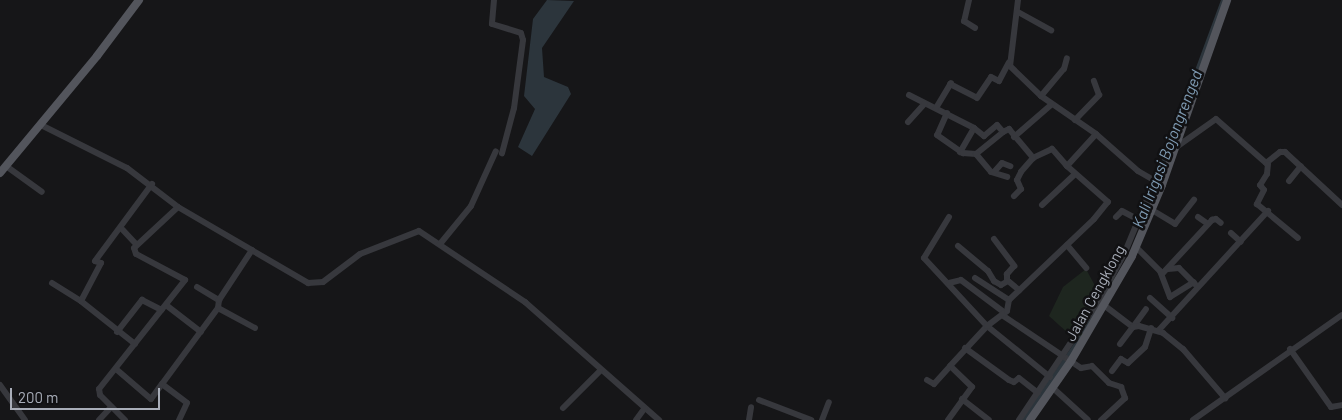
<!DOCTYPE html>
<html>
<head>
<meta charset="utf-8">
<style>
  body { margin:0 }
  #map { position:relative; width:1342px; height:420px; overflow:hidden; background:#161618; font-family:Barlow,sans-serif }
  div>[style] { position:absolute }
  .green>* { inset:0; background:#1e261f }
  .water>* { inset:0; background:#2c353c }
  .canal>* { height:5px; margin:-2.5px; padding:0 2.5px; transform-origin:2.5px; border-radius:2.5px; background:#2c353c }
  .minor>* { height:6px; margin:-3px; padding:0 3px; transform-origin:3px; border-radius:3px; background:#37383d }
  .major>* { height:8px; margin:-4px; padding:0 4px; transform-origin:4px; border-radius:4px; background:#53555c }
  span { translate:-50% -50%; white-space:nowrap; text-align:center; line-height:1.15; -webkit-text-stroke:5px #111113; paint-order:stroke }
  .street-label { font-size:15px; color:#a8adb8 }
  .water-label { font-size:16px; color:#7f9bb3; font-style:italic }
  .scale { position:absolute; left:10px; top:388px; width:150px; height:22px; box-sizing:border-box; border:2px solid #a8adb8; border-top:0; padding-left:6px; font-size:15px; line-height:18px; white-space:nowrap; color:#a8adb8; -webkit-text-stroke:4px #111113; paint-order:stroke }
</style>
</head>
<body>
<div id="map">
  <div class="green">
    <i style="clip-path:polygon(1086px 269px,1100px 295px,1113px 274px,1118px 278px,1079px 343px,1049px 316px,1063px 287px)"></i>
  </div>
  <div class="water">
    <i style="clip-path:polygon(547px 0,574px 1px,542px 48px,544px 77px,568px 87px,571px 94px,532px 156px,518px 147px,535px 109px,524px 96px,533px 19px)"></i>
  </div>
  <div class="canal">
    <i style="left:1146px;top:208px;width:222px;rotate:-69.7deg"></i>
    <i style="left:1084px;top:331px;width:24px;rotate:-60deg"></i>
    <i style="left:1023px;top:420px;width:100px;rotate:-55.2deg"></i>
  </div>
  <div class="minor">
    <i style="left:494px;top:0;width:24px;rotate:95deg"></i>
    <i style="left:492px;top:24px;width:30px;rotate:17deg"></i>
    <i style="left:521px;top:33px;width:7px;rotate:74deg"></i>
    <i style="left:523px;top:40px;width:69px;rotate:97.5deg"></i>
    <i style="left:514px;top:108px;width:47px;rotate:104.9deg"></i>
    <i style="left:969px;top:0;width:22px;rotate:103deg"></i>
    <i style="left:964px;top:21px;width:13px;rotate:32deg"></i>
    <i style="left:1018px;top:0;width:66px;rotate:96.9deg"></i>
    <i style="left:1010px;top:66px;width:43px;rotate:44.1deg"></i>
    <i style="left:1041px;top:96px;width:67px;rotate:34.6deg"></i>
    <i style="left:1096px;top:134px;width:56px;rotate:41.4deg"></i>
    <i style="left:1138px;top:171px;width:28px;rotate:30deg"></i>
    <i style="left:1018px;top:12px;width:38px;rotate:29deg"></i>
    <i style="left:950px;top:84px;width:30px;rotate:27deg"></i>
    <i style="left:977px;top:98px;width:25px;rotate:-56deg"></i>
    <i style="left:991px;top:77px;width:9px;rotate:27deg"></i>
    <i style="left:999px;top:81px;width:21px;rotate:-62deg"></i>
    <i style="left:909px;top:95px;width:73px;rotate:26.9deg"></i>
    <i style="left:974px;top:128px;width:28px;rotate:120deg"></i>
    <i style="left:1041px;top:96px;width:35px;rotate:-50deg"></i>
    <i style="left:1064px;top:69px;width:11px;rotate:-75deg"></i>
    <i style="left:936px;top:108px;width:29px;rotate:-59deg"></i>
    <i style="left:947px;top:113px;width:24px;rotate:114deg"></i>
    <i style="left:937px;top:135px;width:32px;rotate:35deg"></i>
    <i style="left:963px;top:153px;width:13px;rotate:4deg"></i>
    <i style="left:976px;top:154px;width:35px;rotate:-39deg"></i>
    <i style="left:1075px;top:120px;width:35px;rotate:-46deg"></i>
    <i style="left:1099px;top:95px;width:15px;rotate:-110deg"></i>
    <i style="left:908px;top:122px;width:25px;rotate:-48deg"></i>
    <i style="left:41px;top:125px;width:96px;rotate:26.6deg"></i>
    <i style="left:127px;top:168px;width:64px;rotate:37.4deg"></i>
    <i style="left:178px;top:207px;width:151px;rotate:30.3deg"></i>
    <i style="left:308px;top:283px;width:15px;rotate:-4deg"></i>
    <i style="left:323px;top:282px;width:46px;rotate:-37.1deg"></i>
    <i style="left:360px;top:254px;width:63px;rotate:-21.3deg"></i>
    <i style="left:419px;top:231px;width:128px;rotate:33.8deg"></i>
    <i style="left:525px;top:302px;width:179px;rotate:41.4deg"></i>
    <i style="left:974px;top:128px;width:13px;rotate:39deg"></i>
    <i style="left:984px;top:136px;width:17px;rotate:-40deg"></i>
    <i style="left:997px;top:125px;width:9px;rotate:49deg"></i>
    <i style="left:1003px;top:132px;width:7px;rotate:-27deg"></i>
    <i style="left:1009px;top:129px;width:38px;rotate:50deg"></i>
    <i style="left:1014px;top:137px;width:50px;rotate:-41deg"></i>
    <i style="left:1175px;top:148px;width:50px;rotate:-35.3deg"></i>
    <i style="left:1216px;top:119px;width:67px;rotate:41.3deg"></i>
    <i style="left:1266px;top:163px;width:18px;rotate:-38deg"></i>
    <i style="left:1280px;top:152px;width:5px"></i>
    <i style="left:1285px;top:152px;width:78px;rotate:42.9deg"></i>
    <i style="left:976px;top:154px;width:23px;rotate:50deg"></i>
    <i style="left:991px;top:172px;width:17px;rotate:17deg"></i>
    <i style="left:1268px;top:164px;width:10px;rotate:96deg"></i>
    <i style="left:1267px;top:174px;width:13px;rotate:122deg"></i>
    <i style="left:1260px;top:185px;width:6px;rotate:51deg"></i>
    <i style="left:1264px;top:190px;width:16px;rotate:117deg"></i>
    <i style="left:1257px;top:204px;width:53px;rotate:39.7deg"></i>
    <i style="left:6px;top:166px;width:44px;rotate:35.8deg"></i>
    <i style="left:1067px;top:166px;width:43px;rotate:-47.8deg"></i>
    <i style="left:994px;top:172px;width:12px;rotate:-48deg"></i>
    <i style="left:1002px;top:163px;width:9px;rotate:21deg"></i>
    <i style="left:1289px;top:181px;width:19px;rotate:-51deg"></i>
    <i style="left:1042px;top:205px;width:45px;rotate:-43.2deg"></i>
    <i style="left:1152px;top:210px;width:27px;rotate:31deg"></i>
    <i style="left:1175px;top:224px;width:31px;rotate:-52deg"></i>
    <i style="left:949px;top:217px;width:48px;rotate:121.4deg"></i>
    <i style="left:924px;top:258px;width:93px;rotate:47.2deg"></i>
    <i style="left:987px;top:326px;width:81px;rotate:39deg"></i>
    <i style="left:1116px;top:217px;width:8px;rotate:-45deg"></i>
    <i style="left:1122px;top:211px;width:19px;rotate:28deg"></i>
    <i style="left:1198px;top:217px;width:12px;rotate:35deg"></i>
    <i style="left:121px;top:228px;width:23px;rotate:47deg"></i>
    <i style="left:1231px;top:233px;width:13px;rotate:42deg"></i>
    <i style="left:994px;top:239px;width:34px;rotate:53deg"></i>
    <i style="left:1014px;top:266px;width:11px;rotate:131deg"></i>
    <i style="left:1007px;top:274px;width:6px;rotate:90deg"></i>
    <i style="left:1007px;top:280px;width:16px;rotate:40deg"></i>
    <i style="left:440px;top:244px;width:49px;rotate:-50.8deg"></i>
    <i style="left:471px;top:206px;width:60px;rotate:-65.6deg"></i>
    <i style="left:1067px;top:245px;width:30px;rotate:50deg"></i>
    <i style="left:958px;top:246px;width:39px;rotate:40deg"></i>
    <i style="left:988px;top:271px;width:12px;rotate:59deg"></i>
    <i style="left:994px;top:281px;width:8px;rotate:30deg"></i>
    <i style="left:1001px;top:285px;width:8px;rotate:-30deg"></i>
    <i style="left:1136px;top:247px;width:34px;rotate:45deg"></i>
    <i style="left:1160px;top:271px;width:28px;rotate:69deg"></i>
    <i style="left:1170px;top:297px;width:28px;rotate:-32deg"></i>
    <i style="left:1168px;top:269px;width:11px;rotate:-5deg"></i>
    <i style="left:1179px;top:268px;width:23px;rotate:45deg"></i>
    <i style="left:1162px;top:274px;width:74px;rotate:-47.2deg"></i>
    <i style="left:1212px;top:220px;width:4px;rotate:-14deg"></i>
    <i style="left:1216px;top:219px;width:6px;rotate:39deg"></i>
    <i style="left:975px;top:278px;width:40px;rotate:32.9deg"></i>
    <i style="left:52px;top:283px;width:34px;rotate:32deg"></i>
    <i style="left:949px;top:283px;width:12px;rotate:-14deg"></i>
    <i style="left:961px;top:280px;width:55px;rotate:36.9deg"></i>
    <i style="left:197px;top:287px;width:26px;rotate:31deg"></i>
    <i style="left:1150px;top:298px;width:30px;rotate:42deg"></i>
    <i style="left:166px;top:305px;width:44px;rotate:37.6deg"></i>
    <i style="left:1105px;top:306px;width:35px;rotate:37deg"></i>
    <i style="left:1133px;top:327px;width:22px;rotate:-54deg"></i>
    <i style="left:218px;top:308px;width:42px;rotate:28.4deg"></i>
    <i style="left:1002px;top:315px;width:95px;rotate:33.9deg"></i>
    <i style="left:1081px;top:368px;width:11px;rotate:-10deg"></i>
    <i style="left:1092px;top:366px;width:24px;rotate:45deg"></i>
    <i style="left:1109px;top:383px;width:13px;rotate:18deg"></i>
    <i style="left:1121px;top:387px;width:12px;rotate:70deg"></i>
    <i style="left:1125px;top:398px;width:33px;rotate:137deg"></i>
    <i style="left:1158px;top:331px;width:163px;rotate:-47.5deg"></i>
    <i style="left:117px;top:332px;width:41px;rotate:-52deg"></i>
    <i style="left:142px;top:300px;width:22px;rotate:27deg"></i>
    <i style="left:135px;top:344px;width:69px;rotate:-141.5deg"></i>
    <i style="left:81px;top:301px;width:43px;rotate:-62.2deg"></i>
    <i style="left:101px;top:263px;width:6px;rotate:-162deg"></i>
    <i style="left:95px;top:261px;width:96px;rotate:-53.5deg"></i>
    <i style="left:1120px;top:344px;width:21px;rotate:-53deg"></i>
    <i style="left:1133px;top:327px;width:6px;rotate:-9deg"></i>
    <i style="left:1139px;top:326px;width:25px;rotate:16deg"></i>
    <i style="left:1163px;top:333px;width:26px;rotate:39deg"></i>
    <i style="left:1183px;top:349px;width:65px;rotate:49.4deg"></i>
    <i style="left:965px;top:348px;width:54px;rotate:36deg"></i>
    <i style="left:1009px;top:380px;width:5px;rotate:22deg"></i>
    <i style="left:1014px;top:382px;width:6px;rotate:-39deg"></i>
    <i style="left:1019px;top:378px;width:24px;rotate:38deg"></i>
    <i style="left:1290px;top:349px;width:71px;rotate:54.7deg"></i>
    <i style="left:1331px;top:407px;width:11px;rotate:-10deg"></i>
    <i style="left:116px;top:369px;width:46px;rotate:40.6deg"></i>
    <i style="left:151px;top:399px;width:19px;rotate:-54deg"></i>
    <i style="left:162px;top:384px;width:31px;rotate:37deg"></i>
    <i style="left:187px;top:403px;width:19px;rotate:115deg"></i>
    <i style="left:1112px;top:371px;width:15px;rotate:-53deg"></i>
    <i style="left:1121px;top:359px;width:8px;rotate:30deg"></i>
    <i style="left:1128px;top:363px;width:23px;rotate:-43deg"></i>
    <i style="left:1145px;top:347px;width:20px;rotate:-72deg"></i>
    <i style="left:927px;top:380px;width:8px;rotate:30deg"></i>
    <i style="left:934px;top:384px;width:24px;rotate:-48deg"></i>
    <i style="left:162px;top:384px;width:94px;rotate:-53.6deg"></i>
    <i style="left:218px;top:308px;width:8px;rotate:-83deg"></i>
    <i style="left:219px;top:300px;width:60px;rotate:-56.6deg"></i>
    <i style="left:0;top:385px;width:43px;rotate:54.5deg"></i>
    <i style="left:1053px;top:388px;width:47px;rotate:42.4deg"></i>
    <i style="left:962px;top:399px;width:34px;rotate:38deg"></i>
    <i style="left:759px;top:400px;width:56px;rotate:21deg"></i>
    <i style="left:563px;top:408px;width:52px;rotate:-45deg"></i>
    <i style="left:99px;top:420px;width:18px;rotate:-47deg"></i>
    <i style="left:125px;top:420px;width:35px;rotate:-135deg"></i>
    <i style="left:100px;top:395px;width:6px;rotate:-99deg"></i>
    <i style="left:99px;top:389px;width:139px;rotate:-51.7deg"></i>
    <i style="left:185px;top:280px;width:55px;rotate:-152deg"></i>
    <i style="left:136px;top:254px;width:6px;rotate:-108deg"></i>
    <i style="left:134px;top:248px;width:60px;rotate:-43deg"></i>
    <i style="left:636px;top:420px;width:14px;rotate:-54deg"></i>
    <i style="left:749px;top:420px;width:13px;rotate:-81deg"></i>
    <i style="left:822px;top:420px;width:19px;rotate:-69deg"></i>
    <i style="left:948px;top:420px;width:41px;rotate:-54deg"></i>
    <i style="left:972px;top:387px;width:30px;rotate:-136deg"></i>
    <i style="left:950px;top:366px;width:54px;rotate:-47.2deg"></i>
    <i style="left:987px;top:326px;width:25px;rotate:-37deg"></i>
    <i style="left:1007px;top:311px;width:11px;rotate:-80deg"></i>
    <i style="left:1009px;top:300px;width:117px;rotate:-43.6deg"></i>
    <i style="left:1094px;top:219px;width:22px;rotate:-51deg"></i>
    <i style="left:1108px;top:202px;width:55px;rotate:-138.7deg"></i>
    <i style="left:1067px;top:166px;width:23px;rotate:-131deg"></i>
    <i style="left:1052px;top:149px;width:21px;rotate:155deg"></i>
    <i style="left:1033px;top:158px;width:18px;rotate:131deg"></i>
    <i style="left:1021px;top:172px;width:9px;rotate:117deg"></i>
    <i style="left:1017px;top:180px;width:10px;rotate:66deg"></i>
    <i style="left:1021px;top:189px;width:10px;rotate:135deg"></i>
    <i style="left:1019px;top:420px;width:142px;rotate:-56.2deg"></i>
    <i style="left:1098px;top:302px;width:57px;rotate:-61.6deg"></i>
    <i style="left:1125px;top:252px;width:76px;rotate:-67.5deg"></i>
    <i style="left:1193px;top:420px;width:182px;rotate:-35.2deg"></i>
  </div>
  <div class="major">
    <i style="left:0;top:173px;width:152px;rotate:-50.3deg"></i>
    <i style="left:97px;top:56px;width:70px;rotate:-53.1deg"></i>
    <i style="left:1030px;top:420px;width:72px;rotate:-55.2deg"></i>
    <i style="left:1071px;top:361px;width:121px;rotate:-59.8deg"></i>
    <i style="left:1132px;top:256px;width:77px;rotate:-67.1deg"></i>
    <i style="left:1162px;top:185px;width:196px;rotate:-70.6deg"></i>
  </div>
  <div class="street-label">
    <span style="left:1095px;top:293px;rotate:-61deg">Jalan Cengklong</span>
  </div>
  <div class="water-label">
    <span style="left:1167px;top:149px;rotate:-69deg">Kali Irigasi Bojongrenged</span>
  </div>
  <div class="scale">200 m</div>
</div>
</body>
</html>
